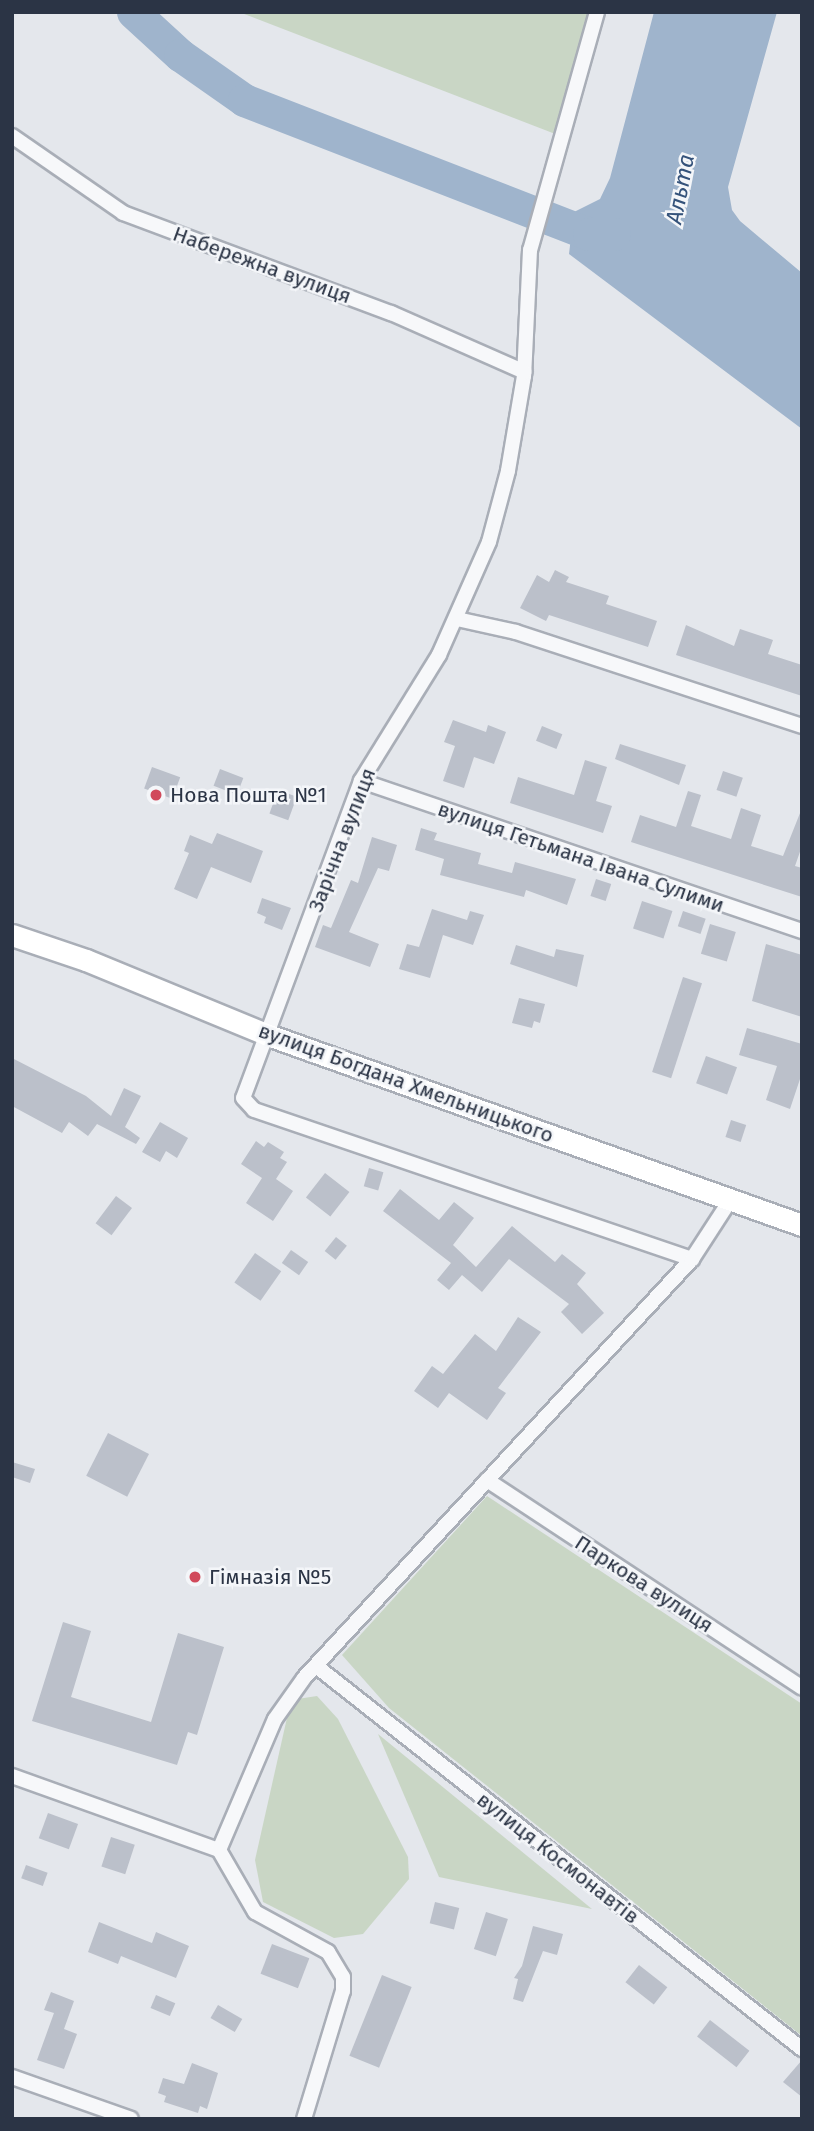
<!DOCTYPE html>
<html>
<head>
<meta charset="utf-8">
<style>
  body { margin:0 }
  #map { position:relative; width:814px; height:2131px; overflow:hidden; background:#e4e7ec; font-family:"Fira Sans",sans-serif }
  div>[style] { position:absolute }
  .green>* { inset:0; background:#c9d6c5 }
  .water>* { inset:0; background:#9fb4cc }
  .river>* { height:33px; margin:-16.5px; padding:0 16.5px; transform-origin:16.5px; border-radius:16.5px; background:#9fb4cc }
  .building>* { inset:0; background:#bbc0ca; transform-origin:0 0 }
  .roads { filter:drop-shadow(2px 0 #a9aeb7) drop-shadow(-2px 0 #a9aeb7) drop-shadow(0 2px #a9aeb7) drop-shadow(0 -2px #a9aeb7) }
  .minor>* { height:14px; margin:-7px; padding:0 7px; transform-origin:7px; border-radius:7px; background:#f7f8fa }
  .secondary>* { height:21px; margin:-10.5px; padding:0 10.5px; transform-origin:10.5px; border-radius:10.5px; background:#fff }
  .dots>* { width:19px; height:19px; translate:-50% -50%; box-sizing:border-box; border:4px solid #f4f6f9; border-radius:50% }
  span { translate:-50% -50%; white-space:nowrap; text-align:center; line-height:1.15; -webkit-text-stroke:5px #f4f6f9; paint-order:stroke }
  .street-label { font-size:21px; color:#2b3445 }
  .poi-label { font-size:21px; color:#2b3445 }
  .left { translate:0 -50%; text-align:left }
  .water-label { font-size:23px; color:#34527a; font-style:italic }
  .frame { position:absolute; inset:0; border:14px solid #2b3445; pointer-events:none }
</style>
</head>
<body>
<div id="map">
  <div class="green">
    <i style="clip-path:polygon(239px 12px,597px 12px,563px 137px)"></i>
    <i style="clip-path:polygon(487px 1496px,802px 1704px,802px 2036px,389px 1708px,342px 1655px)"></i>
    <i style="clip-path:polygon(317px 1696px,338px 1719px,408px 1857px,409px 1879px,363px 1934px,334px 1938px,263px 1902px,255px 1860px,291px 1700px)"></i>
    <i style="clip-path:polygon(378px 1734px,592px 1909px,439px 1877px)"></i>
  </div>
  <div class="water">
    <i style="clip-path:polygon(654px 12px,777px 12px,728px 187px,732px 210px,740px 221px,802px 273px,802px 429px,569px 254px,574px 212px,600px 199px,610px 178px)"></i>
  </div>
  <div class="river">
    <i style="left:133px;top:12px;width:64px;rotate:42.5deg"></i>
    <i style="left:180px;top:55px;width:78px;rotate:35.1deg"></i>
    <i style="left:244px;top:100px;width:370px;rotate:21.2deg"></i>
    <i style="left:589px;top:234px;width:25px"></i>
  </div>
  <div class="building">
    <i style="clip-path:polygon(555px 570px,569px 577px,566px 582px,609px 596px,606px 604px,657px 621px,648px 647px,549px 615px,546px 621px,520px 608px,537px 575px,549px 582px)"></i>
    <i style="clip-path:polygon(686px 625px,734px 646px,740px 629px,773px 640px,768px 654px,802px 665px,802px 696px,676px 655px)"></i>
    <i style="clip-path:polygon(453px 720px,486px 732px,488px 725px,506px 732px,494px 764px,474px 757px,464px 788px,443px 781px,455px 746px,444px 742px)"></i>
    <i style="left:542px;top:726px;width:22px;height:16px;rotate:22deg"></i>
    <i style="clip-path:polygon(620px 744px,686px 765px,679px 785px,615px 759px)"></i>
    <i style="clip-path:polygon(585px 760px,607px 767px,596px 801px,612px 806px,603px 833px,510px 803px,518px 777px,574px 795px)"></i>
    <i style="left:152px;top:767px;width:30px;height:23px;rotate:20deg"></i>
    <i style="left:220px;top:769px;width:25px;height:18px;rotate:21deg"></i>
    <i style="left:723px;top:771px;width:21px;height:20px;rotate:19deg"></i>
    <i style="left:278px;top:790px;width:20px;height:25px;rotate:20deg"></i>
    <i style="clip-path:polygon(688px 791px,701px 795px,691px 826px,731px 839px,741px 808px,761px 815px,751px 846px,783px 856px,802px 808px,802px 846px,795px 866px,802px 868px,802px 897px,631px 842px,640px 815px,676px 827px)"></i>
    <i style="clip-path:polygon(421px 828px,437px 833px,434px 840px,481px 853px,478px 864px,512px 873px,515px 862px,576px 879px,567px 905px,526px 890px,524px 897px,440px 875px,444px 859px,415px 850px)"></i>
    <i style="clip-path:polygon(217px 833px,263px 851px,251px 883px,211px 867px,197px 899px,174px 889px,189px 853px,184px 851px,190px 835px,212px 844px)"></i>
    <i style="clip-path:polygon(372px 837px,397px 845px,389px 871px,378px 868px,349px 932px,379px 944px,370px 967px,315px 947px,323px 925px,331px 928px,351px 880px,358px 883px)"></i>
    <i style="left:596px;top:879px;width:16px;height:18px;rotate:18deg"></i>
    <i style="clip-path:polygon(262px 898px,291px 908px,282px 930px,264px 923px,266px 917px,257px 913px)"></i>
    <i style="left:642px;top:901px;width:32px;height:29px;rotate:18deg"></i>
    <i style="clip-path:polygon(432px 909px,467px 920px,470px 911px,484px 915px,473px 945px,443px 935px,430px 978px,399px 969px,407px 944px,419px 947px)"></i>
    <i style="left:683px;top:911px;width:24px;height:16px;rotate:19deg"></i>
    <i style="left:710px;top:924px;width:27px;height:31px;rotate:17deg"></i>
    <i style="clip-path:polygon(766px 944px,802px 955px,802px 1017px,752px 1001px)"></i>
    <i style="clip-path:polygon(516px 945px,554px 957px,556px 949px,584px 955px,577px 987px,510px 964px)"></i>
    <i style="left:683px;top:977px;width:20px;height:100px;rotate:18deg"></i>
    <i style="clip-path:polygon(519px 998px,545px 1004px,540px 1023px,534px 1021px,532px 1028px,512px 1023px)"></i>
    <i style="clip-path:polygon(747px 1028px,802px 1044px,802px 1073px,790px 1109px,766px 1100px,777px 1066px,739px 1055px)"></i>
    <i style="left:706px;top:1056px;width:33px;height:29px;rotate:20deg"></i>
    <i style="clip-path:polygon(12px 1058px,86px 1096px,111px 1116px,124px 1088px,141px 1096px,125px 1127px,140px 1138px,136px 1144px,97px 1124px,88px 1136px,69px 1122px,62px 1133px,12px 1106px)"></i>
    <i style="left:731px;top:1120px;width:16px;height:18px;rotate:18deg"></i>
    <i style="clip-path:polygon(160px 1122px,188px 1138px,177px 1158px,166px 1151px,160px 1162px,142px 1152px)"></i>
    <i style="clip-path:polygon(256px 1141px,264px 1147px,268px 1142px,284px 1152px,280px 1158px,287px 1162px,276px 1179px,293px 1191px,273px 1221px,246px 1203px,262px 1178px,241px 1164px)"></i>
    <i style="left:369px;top:1168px;width:15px;height:19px;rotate:16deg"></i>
    <i style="left:325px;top:1173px;width:31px;height:31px;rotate:38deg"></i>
    <i style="clip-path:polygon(400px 1189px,439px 1220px,454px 1202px,474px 1218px,453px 1245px,476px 1267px,512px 1226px,555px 1262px,562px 1254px,586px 1273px,577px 1284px,604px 1313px,582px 1334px,561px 1312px,569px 1304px,509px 1259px,482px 1292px,462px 1275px,449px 1290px,437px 1280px,451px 1263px,383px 1211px)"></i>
    <i style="left:116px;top:1196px;width:20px;height:34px;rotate:37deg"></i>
    <i style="left:336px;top:1237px;width:14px;height:18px;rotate:39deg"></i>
    <i style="left:291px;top:1250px;width:21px;height:16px;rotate:35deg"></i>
    <i style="left:255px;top:1253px;width:32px;height:36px;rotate:35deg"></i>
    <i style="clip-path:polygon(518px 1317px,541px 1332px,498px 1388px,506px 1393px,487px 1420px,449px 1393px,438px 1408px,414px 1391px,432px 1366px,443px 1374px,475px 1334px,496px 1351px)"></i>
    <i style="left:108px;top:1433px;width:46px;height:48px;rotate:27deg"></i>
    <i style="clip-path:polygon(12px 1462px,35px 1469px,30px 1483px,12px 1477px)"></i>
    <i style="clip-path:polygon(63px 1622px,91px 1631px,71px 1697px,151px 1722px,178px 1633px,224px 1647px,197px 1735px,188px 1732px,177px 1765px,32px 1721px)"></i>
    <i style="left:48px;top:1813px;width:32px;height:27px;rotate:20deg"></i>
    <i style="left:111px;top:1837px;width:25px;height:31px;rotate:18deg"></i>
    <i style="left:26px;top:1865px;width:23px;height:14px;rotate:20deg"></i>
    <i style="left:435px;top:1902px;width:25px;height:22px;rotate:14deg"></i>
    <i style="left:486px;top:1912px;width:23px;height:39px;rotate:18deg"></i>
    <i style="clip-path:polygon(99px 1922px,152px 1943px,156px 1932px,189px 1946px,176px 1978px,121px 1956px,118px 1964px,88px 1952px)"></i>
    <i style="clip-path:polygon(533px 1926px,563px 1934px,557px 1955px,543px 1951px,523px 2002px,513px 1999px,518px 1979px,514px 1978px,522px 1966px)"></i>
    <i style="left:272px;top:1944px;width:40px;height:32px;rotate:21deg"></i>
    <i style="left:639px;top:1965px;width:36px;height:22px;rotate:38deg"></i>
    <i style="left:382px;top:1975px;width:32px;height:87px;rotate:22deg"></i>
    <i style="clip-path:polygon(51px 1992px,74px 2001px,64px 2029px,77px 2034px,64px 2069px,37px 2060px,54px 2013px,44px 2010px)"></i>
    <i style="left:156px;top:1995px;width:21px;height:14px;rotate:23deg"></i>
    <i style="left:218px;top:2005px;width:28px;height:15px;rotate:30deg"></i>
    <i style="left:710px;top:2020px;width:50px;height:21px;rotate:38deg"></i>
    <i style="clip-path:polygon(802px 2060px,802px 2097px,783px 2082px)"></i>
    <i style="clip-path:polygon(192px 2063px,218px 2073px,207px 2109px,200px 2106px,198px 2113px,164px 2102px,166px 2096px,158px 2093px,163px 2078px,184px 2084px)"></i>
  </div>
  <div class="roads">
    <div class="minor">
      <i style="left:597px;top:12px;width:247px;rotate:105.7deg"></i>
      <i style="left:530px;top:250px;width:126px;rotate:92.7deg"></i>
      <i style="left:524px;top:376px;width:96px;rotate:99.6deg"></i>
      <i style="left:508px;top:471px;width:73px;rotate:105deg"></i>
      <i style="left:489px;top:542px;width:124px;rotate:113.9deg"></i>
      <i style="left:439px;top:655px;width:148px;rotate:121.8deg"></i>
      <i style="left:361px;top:781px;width:338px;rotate:110.4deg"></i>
      <i style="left:243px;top:1098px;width:16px;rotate:47deg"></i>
      <i style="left:254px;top:1110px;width:463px;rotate:18.8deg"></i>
      <i style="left:12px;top:136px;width:135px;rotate:34.7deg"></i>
      <i style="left:123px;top:213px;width:286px;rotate:20.5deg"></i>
      <i style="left:391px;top:313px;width:146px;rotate:23.8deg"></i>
      <i style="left:457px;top:619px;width:60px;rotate:12.4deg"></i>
      <i style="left:516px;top:632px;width:301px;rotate:18.2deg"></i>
      <i style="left:361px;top:781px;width:466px;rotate:18.8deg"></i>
      <i style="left:487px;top:1480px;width:377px;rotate:33.4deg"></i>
      <i style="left:316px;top:1666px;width:619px;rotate:38.24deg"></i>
      <i style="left:12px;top:1776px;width:220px;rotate:19.7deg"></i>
      <i style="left:12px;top:2077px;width:126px;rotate:19.4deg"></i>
      <i style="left:304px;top:2119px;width:134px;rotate:-73.1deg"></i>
      <i style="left:343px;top:1991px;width:14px;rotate:-90deg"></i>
      <i style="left:343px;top:1977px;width:29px;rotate:-121deg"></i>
      <i style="left:328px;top:1952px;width:83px;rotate:-151.3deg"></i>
      <i style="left:255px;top:1912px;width:72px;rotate:-120.1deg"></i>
      <i style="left:219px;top:1850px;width:142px;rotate:-66.9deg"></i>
      <i style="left:275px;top:1719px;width:50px;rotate:-54.7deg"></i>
      <i style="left:304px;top:1678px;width:571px;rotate:-47.2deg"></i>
      <i style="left:692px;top:1259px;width:72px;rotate:-57deg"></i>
    </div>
    <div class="secondary">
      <i style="left:12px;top:935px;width:78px;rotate:18.7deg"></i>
      <i style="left:86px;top:960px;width:197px;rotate:22.4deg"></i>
      <i style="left:268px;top:1035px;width:567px;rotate:19.59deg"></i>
    </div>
  </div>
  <div class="dots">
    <i style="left:156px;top:795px;background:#d1495b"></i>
    <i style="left:195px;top:1577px;background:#d1495b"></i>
  </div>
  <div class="street-label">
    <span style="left:262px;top:265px;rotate:20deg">Набережна вулиця</span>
    <span style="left:342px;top:840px;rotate:-69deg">Зарічна вулиця</span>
    <span style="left:581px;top:857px;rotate:19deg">вулиця Гетьмана Івана Сулими</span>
    <span style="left:406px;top:1083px;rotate:20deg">вулиця Богдана Хмельницького</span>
    <span style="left:644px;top:1584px;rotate:33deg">Паркова вулиця</span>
    <span style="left:558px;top:1858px;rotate:38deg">вулиця Космонавтів</span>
  </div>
  <div class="poi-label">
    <span class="left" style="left:170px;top:795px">Нова Пошта №1</span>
    <span class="left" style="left:209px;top:1577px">Гімназія №5</span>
  </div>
  <div class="water-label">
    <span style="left:680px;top:189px;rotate:-79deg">Альта</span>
  </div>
  <div class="frame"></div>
</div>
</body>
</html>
